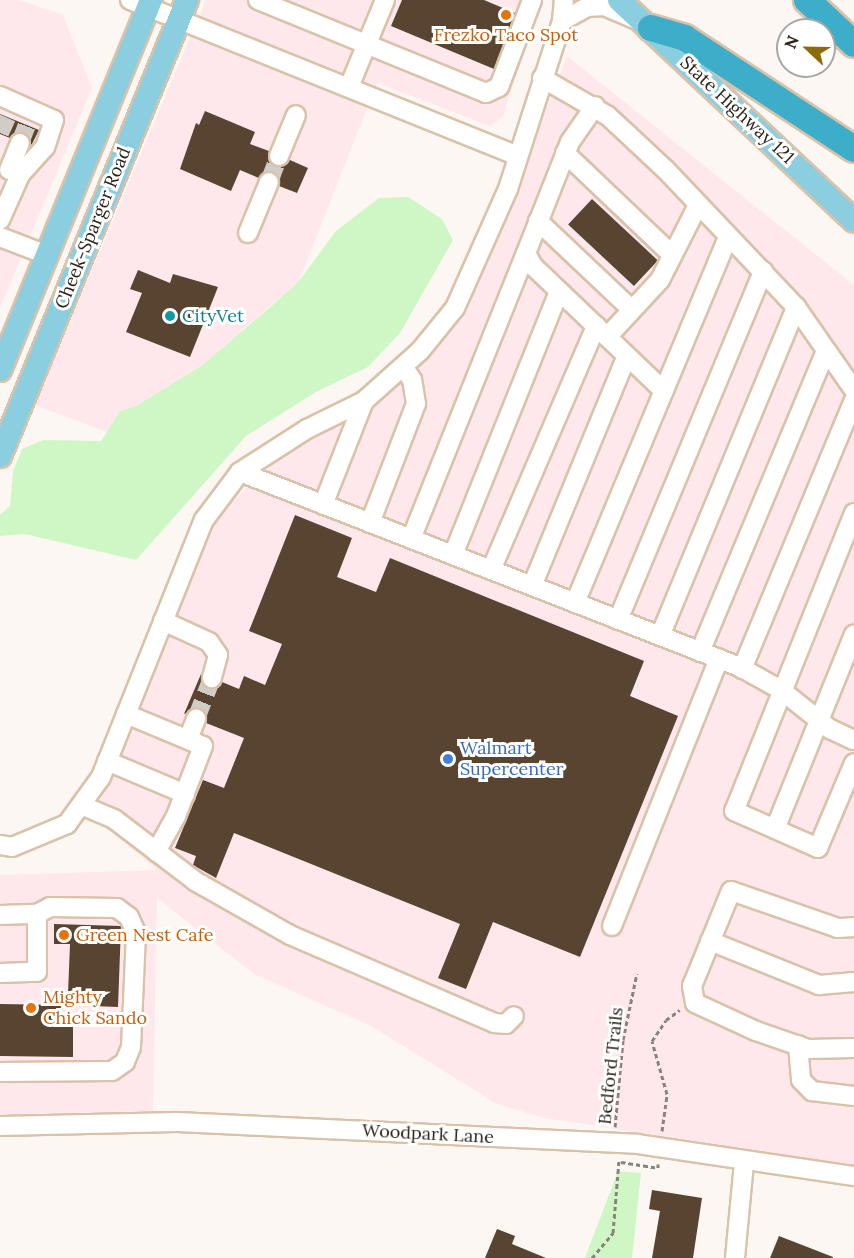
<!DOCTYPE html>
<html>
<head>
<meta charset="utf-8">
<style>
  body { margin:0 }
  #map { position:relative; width:854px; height:1258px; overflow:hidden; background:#fcf7f2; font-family:Lora,serif }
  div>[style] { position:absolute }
  .commercial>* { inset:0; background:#fee8eb }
  .green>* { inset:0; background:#cef7c5 }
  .building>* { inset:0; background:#584430; transform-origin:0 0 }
  .minor-tunnel>* { height:18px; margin-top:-9px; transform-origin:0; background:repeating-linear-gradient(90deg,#d2ccc7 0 18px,transparent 0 27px) }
  .path>* { height:3px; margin-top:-1.5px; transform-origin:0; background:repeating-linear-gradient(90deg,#8a837b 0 4.5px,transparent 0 7.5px) }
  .roads { filter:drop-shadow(2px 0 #d9c2aa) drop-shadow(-2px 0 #d9c2aa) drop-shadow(0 2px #d9c2aa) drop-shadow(0 -2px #d9c2aa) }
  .minor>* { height:18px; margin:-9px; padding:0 9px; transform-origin:9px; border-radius:9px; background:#fff }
  .major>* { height:22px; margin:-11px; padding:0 11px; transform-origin:11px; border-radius:11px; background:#8bcedf }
  .highway>* { height:26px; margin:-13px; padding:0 13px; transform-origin:13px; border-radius:13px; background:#3daeca }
  .dots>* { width:16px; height:16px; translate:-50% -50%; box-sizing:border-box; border:3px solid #fff; border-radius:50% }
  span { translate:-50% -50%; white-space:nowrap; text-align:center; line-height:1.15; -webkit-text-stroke:6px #fff; paint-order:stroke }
  .food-label { font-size:18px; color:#c56008 }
  .left { translate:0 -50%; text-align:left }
  .street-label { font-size:18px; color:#2b2219 }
  .culture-label { font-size:18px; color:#0d838f }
  .shop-label { font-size:18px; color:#366cbe }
  .north { position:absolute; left:776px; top:18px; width:60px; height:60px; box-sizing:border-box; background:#fff; border:2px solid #aaa7a3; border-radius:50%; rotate:292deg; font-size:16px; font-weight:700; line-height:24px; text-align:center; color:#2b2219 }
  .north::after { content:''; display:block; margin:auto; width:21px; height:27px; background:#8b6b0b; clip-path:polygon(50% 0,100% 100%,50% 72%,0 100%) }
</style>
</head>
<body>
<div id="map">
  <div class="commercial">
    <i style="clip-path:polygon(0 0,20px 0,63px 15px,92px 88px,0 308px)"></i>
    <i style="clip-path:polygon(206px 0,540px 0,503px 117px,490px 126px,377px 83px,299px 281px,201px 366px,136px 406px,120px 411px,107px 432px,35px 405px)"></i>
    <i style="clip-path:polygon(567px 56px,854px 285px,854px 1165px,544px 1118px,497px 1104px,371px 1026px,254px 974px,157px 898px,153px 1111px,0 1114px,0 875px,157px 870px,104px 825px,101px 795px,211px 521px,286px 452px,464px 318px)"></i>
  </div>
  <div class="green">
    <i style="clip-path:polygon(408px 197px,442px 219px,453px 240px,400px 333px,368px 367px,316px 392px,246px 436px,136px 560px,25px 534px,0 536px,0 515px,10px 506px,13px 471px,22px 449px,43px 440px,101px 441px,120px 411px,136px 406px,201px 366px,268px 309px,299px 281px,336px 231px,379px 198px)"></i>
    <i style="clip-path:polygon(618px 1171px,641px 1173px,632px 1258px,585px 1258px)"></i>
  </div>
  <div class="building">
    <i style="clip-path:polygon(402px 0,484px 0,515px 13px,494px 69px,391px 26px)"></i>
    <i style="clip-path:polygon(205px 111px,255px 132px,250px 144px,269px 151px,274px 166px,281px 167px,290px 160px,308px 168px,297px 193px,279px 186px,278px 176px,273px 171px,259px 178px,240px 170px,231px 191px,180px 169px,196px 123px,199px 125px)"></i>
    <i style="clip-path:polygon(0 114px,39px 130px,31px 146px,29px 137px,24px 132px,10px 138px,0 134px)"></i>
    <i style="left:592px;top:199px;width:90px;height:35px;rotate:43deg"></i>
    <i style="clip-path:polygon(138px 270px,170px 283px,173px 274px,218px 287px,190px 357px,126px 332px,142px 293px,130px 289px)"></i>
    <i style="clip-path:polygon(295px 515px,352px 538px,337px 577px,376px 592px,390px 558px,644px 661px,630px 696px,678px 716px,580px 957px,493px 922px,466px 989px,438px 978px,460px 924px,234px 833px,216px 878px,193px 865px,196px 856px,175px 848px,203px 780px,224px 788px,244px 738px,206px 723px,205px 713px,200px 708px,184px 714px,201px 674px,204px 686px,210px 689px,222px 682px,239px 689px,244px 676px,265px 685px,282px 644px,249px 631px)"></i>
    <i style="clip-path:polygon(54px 924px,121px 926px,118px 1007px,93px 1006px,93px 994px,68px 994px,70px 944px,54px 944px)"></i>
    <i style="clip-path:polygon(0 1004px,61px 1005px,60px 1027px,73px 1027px,73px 1057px,0 1056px)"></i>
    <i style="clip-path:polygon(652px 1190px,702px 1198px,693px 1258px,652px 1258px,660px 1211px,649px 1209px)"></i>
    <i style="clip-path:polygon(497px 1229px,515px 1236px,512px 1244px,546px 1258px,485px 1258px)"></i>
    <i style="clip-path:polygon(779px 1236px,833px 1257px,833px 1258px,770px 1258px)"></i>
  </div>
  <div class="minor-tunnel">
    <i style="left:0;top:133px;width:17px;rotate:-66deg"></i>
    <i style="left:20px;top:143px;width:19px;rotate:-69deg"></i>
    <i style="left:269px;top:182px;width:28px;rotate:-69deg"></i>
    <i style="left:196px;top:719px;width:44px;rotate:-68.7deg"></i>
  </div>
  <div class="path">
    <i style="left:615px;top:1127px;width:87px;rotate:-84.7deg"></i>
    <i style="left:623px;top:1040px;width:68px;rotate:-78.2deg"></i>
    <i style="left:662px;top:1131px;width:37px;rotate:-82deg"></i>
    <i style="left:667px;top:1094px;width:55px;rotate:-105.8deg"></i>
    <i style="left:652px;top:1041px;width:25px;rotate:-56deg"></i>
    <i style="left:666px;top:1020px;width:17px;rotate:-36deg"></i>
    <i style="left:621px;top:1162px;width:37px;rotate:9deg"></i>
    <i style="left:658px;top:1168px;width:4px;rotate:-90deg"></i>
    <i style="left:592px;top:1258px;width:33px;rotate:-50deg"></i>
    <i style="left:613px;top:1233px;width:73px;rotate:-85.3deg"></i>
  </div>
  <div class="roads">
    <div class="minor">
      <i style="left:130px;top:0;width:418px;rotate:21.9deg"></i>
      <i style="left:258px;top:0;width:246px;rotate:22.2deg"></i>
      <i style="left:486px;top:93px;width:14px;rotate:-25deg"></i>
      <i style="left:499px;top:87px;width:93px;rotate:-69.2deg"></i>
      <i style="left:562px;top:21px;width:29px;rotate:-29deg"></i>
      <i style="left:587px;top:7px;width:17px;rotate:-3deg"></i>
      <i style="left:604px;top:6px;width:34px;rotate:23deg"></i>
      <i style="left:542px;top:78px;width:76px;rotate:29.9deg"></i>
      <i style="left:608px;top:116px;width:79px;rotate:43deg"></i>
      <i style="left:666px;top:170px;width:189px;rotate:46.5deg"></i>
      <i style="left:796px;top:307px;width:101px;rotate:55.1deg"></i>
      <i style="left:349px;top:87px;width:94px;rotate:-67.5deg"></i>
      <i style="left:0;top:96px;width:59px;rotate:24deg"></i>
      <i style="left:54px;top:120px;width:28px;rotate:108deg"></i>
      <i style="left:45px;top:147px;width:38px;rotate:132deg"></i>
      <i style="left:20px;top:175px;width:49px;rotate:114deg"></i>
      <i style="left:595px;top:106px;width:44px;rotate:124.8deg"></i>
      <i style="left:570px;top:142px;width:119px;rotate:111.6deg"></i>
      <i style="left:526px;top:253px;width:15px;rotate:62deg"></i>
      <i style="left:533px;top:266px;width:181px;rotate:43.7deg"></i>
      <i style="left:565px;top:153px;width:148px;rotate:43.6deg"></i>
      <i style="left:279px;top:156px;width:44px;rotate:-67.5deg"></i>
      <i style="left:9px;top:170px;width:29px;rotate:-68deg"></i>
      <i style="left:538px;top:221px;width:127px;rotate:43.4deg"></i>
      <i style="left:248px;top:233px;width:55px;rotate:-67.6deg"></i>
      <i style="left:0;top:237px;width:50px;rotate:21deg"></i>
      <i style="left:607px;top:337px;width:78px;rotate:-47.1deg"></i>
      <i style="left:660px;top:280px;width:84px;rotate:-63.1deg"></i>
      <i style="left:240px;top:472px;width:537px;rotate:21.31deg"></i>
      <i style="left:740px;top:667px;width:47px;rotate:29.3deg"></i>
      <i style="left:781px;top:690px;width:63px;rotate:38.5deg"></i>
      <i style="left:830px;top:729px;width:26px;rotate:25deg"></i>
      <i style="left:323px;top:505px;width:112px;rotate:-68.5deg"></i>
      <i style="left:854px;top:513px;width:321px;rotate:111.9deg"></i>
      <i style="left:734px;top:811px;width:45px;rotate:23.7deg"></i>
      <i style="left:775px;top:829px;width:210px;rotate:-67.9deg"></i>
      <i style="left:370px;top:523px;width:128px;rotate:-68.9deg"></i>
      <i style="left:416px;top:404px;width:24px;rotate:-99deg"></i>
      <i style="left:412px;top:380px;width:15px;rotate:-122deg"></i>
      <i style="left:411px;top:539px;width:308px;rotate:-68.1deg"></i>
      <i style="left:453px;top:555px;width:284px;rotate:-68.1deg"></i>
      <i style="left:491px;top:570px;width:266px;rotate:-66.7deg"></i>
      <i style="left:532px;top:586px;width:249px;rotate:-67.6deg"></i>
      <i style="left:575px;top:603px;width:396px;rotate:-67.3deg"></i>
      <i style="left:618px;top:620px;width:378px;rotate:-67.4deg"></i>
      <i style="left:163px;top:621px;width:51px;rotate:24.5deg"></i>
      <i style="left:209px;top:642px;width:16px;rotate:55deg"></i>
      <i style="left:218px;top:655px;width:24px;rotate:105deg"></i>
      <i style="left:660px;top:636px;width:356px;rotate:-67.5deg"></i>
      <i style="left:700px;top:652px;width:326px;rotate:-67.3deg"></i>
      <i style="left:742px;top:669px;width:291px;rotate:-67.4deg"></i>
      <i style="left:126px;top:714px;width:83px;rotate:22.6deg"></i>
      <i style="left:203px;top:746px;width:75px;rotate:111.1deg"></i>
      <i style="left:176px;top:816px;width:41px;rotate:119.1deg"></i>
      <i style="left:188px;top:739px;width:22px;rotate:-68deg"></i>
      <i style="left:107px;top:761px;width:85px;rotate:22.9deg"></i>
      <i style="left:81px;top:805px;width:36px;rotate:23deg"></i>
      <i style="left:114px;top:819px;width:102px;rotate:37.4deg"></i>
      <i style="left:195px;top:881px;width:109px;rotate:29.6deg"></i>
      <i style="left:290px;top:935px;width:222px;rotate:23.3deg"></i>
      <i style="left:494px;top:1023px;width:12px;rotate:5deg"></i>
      <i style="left:506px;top:1024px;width:11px;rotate:-45deg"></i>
      <i style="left:775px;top:829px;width:47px;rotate:23.8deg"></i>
      <i style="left:818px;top:848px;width:92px;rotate:-67deg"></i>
      <i style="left:0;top:845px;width:12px;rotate:9deg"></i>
      <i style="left:12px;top:847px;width:60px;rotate:-22.7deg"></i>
      <i style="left:67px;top:824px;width:58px;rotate:-54.1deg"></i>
      <i style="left:101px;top:777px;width:277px;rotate:-68.2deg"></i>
      <i style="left:204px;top:520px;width:60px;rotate:-53.1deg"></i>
      <i style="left:240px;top:472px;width:80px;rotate:-32.7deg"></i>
      <i style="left:307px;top:429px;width:64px;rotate:-26.2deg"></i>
      <i style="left:364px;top:401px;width:75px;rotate:-41.8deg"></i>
      <i style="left:420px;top:351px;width:55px;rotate:-50.9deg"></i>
      <i style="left:455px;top:308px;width:130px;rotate:-66deg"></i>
      <i style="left:508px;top:189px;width:176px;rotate:-72.2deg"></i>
      <i style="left:562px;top:21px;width:21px;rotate:-85deg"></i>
      <i style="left:0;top:915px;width:37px;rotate:-2deg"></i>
      <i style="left:37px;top:914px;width:15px;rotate:-28deg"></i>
      <i style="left:50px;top:907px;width:67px;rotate:0.9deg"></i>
      <i style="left:117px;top:908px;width:15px;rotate:37deg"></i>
      <i style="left:129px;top:917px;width:17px;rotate:66deg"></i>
      <i style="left:136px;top:933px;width:114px;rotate:92.5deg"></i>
      <i style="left:131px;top:1047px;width:16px;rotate:112deg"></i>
      <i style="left:125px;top:1062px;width:16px;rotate:145deg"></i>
      <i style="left:112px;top:1071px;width:112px;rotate:179.5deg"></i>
      <i style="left:612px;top:926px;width:288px;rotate:-68.2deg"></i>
      <i style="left:854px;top:927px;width:16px;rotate:176deg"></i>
      <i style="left:838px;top:928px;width:113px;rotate:-160.9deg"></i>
      <i style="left:731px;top:891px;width:103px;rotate:112.3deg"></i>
      <i style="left:692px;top:986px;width:17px;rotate:80deg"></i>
      <i style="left:695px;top:1003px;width:67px;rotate:24.7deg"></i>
      <i style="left:756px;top:1031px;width:55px;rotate:19.1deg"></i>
      <i style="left:808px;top:1049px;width:46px;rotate:-1.2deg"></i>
      <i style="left:710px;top:941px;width:118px;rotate:22deg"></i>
      <i style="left:819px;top:985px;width:35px;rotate:-5deg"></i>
      <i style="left:0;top:973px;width:37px;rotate:-2deg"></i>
      <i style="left:37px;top:972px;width:58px;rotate:-90deg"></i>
      <i style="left:798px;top:1045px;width:35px;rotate:85deg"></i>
      <i style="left:801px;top:1080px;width:16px;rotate:45deg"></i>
      <i style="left:812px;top:1091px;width:42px;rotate:6.8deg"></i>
      <i style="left:0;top:1126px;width:176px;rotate:-1.3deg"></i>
      <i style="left:176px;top:1122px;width:462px;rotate:2.7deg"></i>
      <i style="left:637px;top:1144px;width:219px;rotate:8.4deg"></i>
      <i style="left:735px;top:1258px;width:96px;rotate:-84.6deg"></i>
    </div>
    <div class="major">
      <i style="left:619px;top:0;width:323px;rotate:43.2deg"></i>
      <i style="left:0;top:370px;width:400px;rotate:-67.8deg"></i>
      <i style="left:0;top:456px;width:493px;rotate:-67.7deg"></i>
    </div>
    <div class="highway">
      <i style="left:807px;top:0;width:64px;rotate:43.1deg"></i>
      <i style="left:651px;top:28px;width:35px;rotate:16deg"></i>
      <i style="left:685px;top:38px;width:202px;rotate:33.3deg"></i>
    </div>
  </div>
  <div class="dots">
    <i style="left:506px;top:15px;background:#e8710a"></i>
    <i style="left:170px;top:316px;background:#0f9aa8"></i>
    <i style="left:448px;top:759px;background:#3f7fe0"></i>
    <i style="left:64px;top:935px;background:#e8710a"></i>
    <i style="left:31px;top:1008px;background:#e8710a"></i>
  </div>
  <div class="food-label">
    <span style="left:506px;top:35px">Frezko Taco Spot</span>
    <span class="left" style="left:76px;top:935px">Green Nest Cafe</span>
    <span class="left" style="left:43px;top:1008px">Mighty<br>Chick Sando</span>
  </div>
  <div class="street-label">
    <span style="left:737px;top:110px;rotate:43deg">State Highway 121</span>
    <span style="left:93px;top:228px;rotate:-68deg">Cheek-Sparger Road</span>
    <span style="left:611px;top:1066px;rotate:-84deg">Bedford Trails</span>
    <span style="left:428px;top:1134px;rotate:3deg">Woodpark Lane</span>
  </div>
  <div class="culture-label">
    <span class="left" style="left:182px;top:316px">CityVet</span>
  </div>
  <div class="shop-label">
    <span class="left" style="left:460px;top:759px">Walmart<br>Supercenter</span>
  </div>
  <div class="north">N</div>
</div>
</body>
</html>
